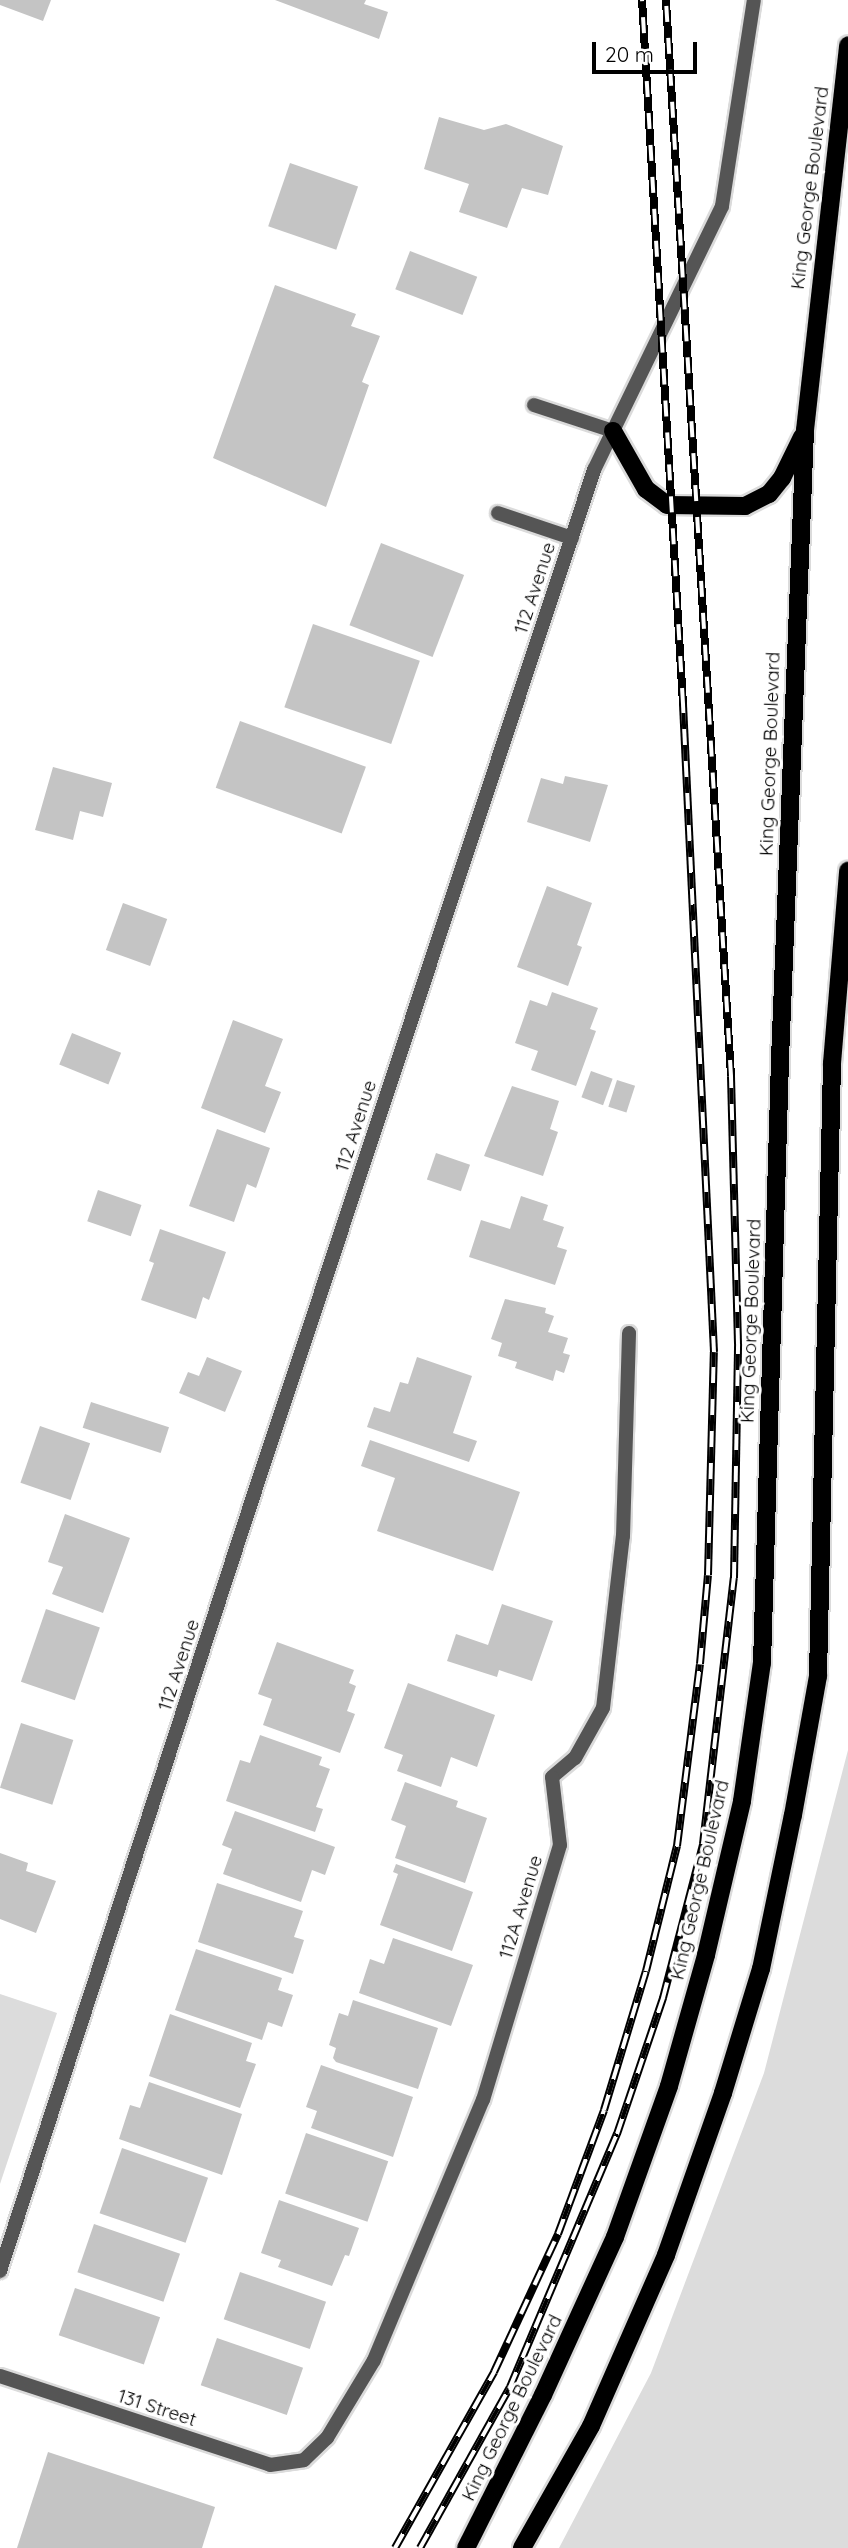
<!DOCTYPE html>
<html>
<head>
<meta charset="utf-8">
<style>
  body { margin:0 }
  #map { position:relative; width:848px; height:2548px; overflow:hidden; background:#fff; font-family:Quicksand,sans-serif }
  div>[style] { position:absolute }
  .green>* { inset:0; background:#dcdcdc }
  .building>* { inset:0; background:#c4c4c4; transform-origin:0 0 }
  .roads { filter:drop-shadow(2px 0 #dbdbdb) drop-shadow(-2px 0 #dbdbdb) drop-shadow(0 2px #dbdbdb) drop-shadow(0 -2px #dbdbdb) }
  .lane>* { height:14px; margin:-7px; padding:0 7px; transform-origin:7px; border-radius:7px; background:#555 }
  .street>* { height:14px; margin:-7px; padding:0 7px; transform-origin:7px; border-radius:7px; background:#555 }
  .primary>* { height:18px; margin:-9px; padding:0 9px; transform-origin:9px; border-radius:9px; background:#000 }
  .rail>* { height:8px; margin-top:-4px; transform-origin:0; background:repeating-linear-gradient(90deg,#fff 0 16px,#000 0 32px); box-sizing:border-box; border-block:2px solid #000 }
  span { translate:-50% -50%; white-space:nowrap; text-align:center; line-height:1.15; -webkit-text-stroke:6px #fff; paint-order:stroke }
  .street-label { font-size:19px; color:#000 }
  .scale { position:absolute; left:592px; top:42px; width:105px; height:32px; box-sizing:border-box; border:4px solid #000; border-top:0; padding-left:9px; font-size:21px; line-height:24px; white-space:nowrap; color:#000; -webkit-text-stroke:5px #fff; paint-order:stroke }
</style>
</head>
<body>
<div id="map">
  <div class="green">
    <i style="clip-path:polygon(848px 1750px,848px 2548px,559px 2548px,651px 2373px,764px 2073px)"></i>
    <i style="clip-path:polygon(0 1994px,57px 2013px,0 2184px)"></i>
  </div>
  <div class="building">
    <i style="clip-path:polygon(0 0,51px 0,43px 21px,0 5px)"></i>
    <i style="clip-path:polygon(275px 0,366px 0,364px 4px,388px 12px,379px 39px)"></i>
    <i style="clip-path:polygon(439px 117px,484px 130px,506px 124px,563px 146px,548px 195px,522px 188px,507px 228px,459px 212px,469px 184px,424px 169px)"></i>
    <i style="left:290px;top:163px;width:72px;height:67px;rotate:19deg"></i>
    <i style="left:410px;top:251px;width:72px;height:41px;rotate:21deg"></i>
    <i style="clip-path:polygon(275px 285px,356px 314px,351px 326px,380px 336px,362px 382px,369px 385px,326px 507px,213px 458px)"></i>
    <i style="left:381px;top:543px;width:89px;height:88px;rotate:21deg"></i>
    <i style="left:313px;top:624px;width:113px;height:88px;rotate:19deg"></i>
    <i style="left:240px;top:721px;width:134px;height:71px;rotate:20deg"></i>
    <i style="clip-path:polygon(53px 767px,112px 783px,103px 817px,80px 811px,73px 840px,35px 830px)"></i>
    <i style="clip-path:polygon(565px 776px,608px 785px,590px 842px,527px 822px,541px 778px,563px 784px)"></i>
    <i style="clip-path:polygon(547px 886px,592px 903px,577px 945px,582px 947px,568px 986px,517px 967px)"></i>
    <i style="left:123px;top:903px;width:47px;height:50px;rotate:20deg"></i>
    <i style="clip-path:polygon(552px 992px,598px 1008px,590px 1029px,596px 1031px,576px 1086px,531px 1070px,538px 1051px,515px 1043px,530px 1000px,547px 1006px)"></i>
    <i style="clip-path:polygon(233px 1020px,283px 1039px,265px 1086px,281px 1092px,265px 1133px,201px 1108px)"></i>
    <i style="left:72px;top:1033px;width:53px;height:34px;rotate:22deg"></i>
    <i style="left:591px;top:1071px;width:23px;height:28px;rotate:20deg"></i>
    <i style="left:617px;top:1080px;width:19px;height:28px;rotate:18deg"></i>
    <i style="clip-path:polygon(512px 1086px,559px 1101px,550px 1129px,558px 1132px,543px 1176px,484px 1156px)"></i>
    <i style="clip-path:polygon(217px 1129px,270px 1148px,256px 1188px,247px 1184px,234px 1222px,189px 1206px)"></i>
    <i style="left:436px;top:1153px;width:36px;height:28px;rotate:19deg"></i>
    <i style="left:98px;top:1190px;width:46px;height:33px;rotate:19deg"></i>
    <i style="clip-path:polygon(521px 1196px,548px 1205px,543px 1220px,564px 1227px,557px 1247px,567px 1250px,555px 1285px,469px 1257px,481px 1220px,510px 1229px)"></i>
    <i style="clip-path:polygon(160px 1229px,226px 1252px,209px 1300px,203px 1297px,196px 1319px,141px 1300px,154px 1263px,149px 1261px)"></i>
    <i style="clip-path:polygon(505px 1299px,546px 1308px,545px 1313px,554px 1316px,548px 1332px,568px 1338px,563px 1353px,570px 1355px,564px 1373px,556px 1370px,553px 1381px,515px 1368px,517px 1362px,498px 1356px,502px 1343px,491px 1339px)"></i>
    <i style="clip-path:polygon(207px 1357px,242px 1371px,225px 1412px,179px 1393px,188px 1372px,199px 1376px)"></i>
    <i style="clip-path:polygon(417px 1357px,472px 1376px,453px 1433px,477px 1441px,469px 1462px,367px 1427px,374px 1407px,390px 1412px,400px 1382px,408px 1384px)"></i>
    <i style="left:91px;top:1402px;width:82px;height:27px;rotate:18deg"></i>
    <i style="left:40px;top:1426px;width:53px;height:60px;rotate:19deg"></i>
    <i style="clip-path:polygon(370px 1440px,520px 1492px,493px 1571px,377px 1531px,395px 1478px,361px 1466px)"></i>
    <i style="clip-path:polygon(65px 1514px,130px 1538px,103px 1613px,52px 1594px,63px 1567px,48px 1562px)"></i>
    <i style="clip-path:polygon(502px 1604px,553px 1621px,532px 1681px,499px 1670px,497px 1677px,447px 1661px,456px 1634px,488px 1645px)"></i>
    <i style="left:46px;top:1609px;width:57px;height:77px;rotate:19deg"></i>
    <i style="clip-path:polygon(277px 1642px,354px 1670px,349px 1683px,356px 1686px,347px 1711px,355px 1714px,340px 1753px,263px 1725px,272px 1699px,258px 1694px)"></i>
    <i style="clip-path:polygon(408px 1683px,495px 1715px,477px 1767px,451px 1757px,441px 1787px,397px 1771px,403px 1755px,384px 1748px)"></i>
    <i style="left:21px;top:1723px;width:55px;height:68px;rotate:18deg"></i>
    <i style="clip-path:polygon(260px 1735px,322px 1757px,319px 1765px,330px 1769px,316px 1807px,323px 1809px,315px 1832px,226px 1801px,240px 1760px,250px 1763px)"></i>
    <i style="clip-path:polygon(405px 1782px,458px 1801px,456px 1807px,487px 1818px,465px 1883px,395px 1858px,406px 1826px,391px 1820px)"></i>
    <i style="clip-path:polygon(235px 1811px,335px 1847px,325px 1875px,312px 1870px,301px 1902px,223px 1874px,232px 1849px,222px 1845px)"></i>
    <i style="clip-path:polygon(0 1853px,28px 1863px,26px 1871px,56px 1881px,36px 1933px,0 1919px)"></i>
    <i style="clip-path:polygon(396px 1864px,473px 1892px,452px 1951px,380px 1925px,398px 1874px,393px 1872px)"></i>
    <i style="clip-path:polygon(217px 1883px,303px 1911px,294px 1937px,304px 1940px,293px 1974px,198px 1942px)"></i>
    <i style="clip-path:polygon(393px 1938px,473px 1965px,451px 2026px,359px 1993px,370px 1959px,384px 1964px)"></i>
    <i style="clip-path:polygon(196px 1949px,282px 1978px,278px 1990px,293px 1995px,282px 2027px,268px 2022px,262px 2040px,175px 2010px)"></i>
    <i style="clip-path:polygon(353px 2000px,438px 2028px,418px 2089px,336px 2062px,333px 2058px,336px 2048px,329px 2045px,339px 2013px,348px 2016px)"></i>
    <i style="clip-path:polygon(170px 2014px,252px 2043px,246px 2061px,256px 2064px,240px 2108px,149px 2076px)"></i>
    <i style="clip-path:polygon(321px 2065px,413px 2097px,393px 2157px,311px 2128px,317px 2111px,306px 2107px)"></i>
    <i style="clip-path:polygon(149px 2082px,242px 2114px,222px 2175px,119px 2139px,130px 2105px,140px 2108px)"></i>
    <i style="left:306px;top:2133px;width:87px;height:64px;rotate:19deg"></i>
    <i style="left:122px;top:2148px;width:91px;height:69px;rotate:19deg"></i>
    <i style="clip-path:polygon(279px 2200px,359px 2228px,349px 2256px,345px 2255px,332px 2286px,278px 2267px,281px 2260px,261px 2253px)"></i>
    <i style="left:94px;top:2224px;width:91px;height:51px;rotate:19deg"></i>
    <i style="left:240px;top:2272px;width:91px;height:50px;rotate:19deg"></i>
    <i style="left:75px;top:2288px;width:90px;height:50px;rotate:19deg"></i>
    <i style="left:217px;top:2338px;width:91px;height:50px;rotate:19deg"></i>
    <i style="clip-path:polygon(48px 2452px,215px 2507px,202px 2548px,17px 2548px)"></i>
  </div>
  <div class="roads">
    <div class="lane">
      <i style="left:534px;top:405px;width:83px;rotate:18.2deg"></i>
      <i style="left:498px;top:513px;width:78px;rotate:18.7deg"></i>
      <i style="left:552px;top:1777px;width:30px;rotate:-40deg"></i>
      <i style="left:575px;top:1758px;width:57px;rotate:-60.8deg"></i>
      <i style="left:603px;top:1708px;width:173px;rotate:-83.4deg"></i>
      <i style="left:623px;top:1536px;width:203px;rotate:-88.3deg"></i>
    </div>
    <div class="street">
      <i style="left:0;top:2271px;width:802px;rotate:-71.9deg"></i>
      <i style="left:249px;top:1509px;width:1095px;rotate:-71.63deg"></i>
      <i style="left:594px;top:470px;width:293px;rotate:-64.1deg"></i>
      <i style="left:722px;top:206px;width:208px;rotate:-81.2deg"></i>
      <i style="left:0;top:2376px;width:284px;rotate:18.2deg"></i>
      <i style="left:270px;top:2465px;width:34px;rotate:-8deg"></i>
      <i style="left:304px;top:2460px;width:32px;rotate:-44deg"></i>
      <i style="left:327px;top:2438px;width:91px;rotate:-58.9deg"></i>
      <i style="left:374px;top:2360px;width:282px;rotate:-67.3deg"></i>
      <i style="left:483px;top:2100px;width:266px;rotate:-73.2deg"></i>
      <i style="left:560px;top:1845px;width:68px;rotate:-96.7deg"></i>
    </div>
    <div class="primary">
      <i style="left:613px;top:431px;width:67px;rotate:60.4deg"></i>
      <i style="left:646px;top:489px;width:26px;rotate:37deg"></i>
      <i style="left:667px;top:505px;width:78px;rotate:0.7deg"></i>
      <i style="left:745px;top:506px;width:27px;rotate:-27deg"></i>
      <i style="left:769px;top:494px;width:21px;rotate:-51deg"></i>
      <i style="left:782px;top:478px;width:46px;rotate:-64deg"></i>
      <i style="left:466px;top:2548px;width:171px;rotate:-63.3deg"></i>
      <i style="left:543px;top:2395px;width:174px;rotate:-65.5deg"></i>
      <i style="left:615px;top:2237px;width:160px;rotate:-70.3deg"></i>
      <i style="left:669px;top:2086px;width:136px;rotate:-74.2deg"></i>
      <i style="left:706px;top:1955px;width:158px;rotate:-76.8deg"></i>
      <i style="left:742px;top:1801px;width:139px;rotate:-81.8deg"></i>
      <i style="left:762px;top:1663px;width:604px;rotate:-88.29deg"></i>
      <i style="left:780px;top:1059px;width:629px;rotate:-87.72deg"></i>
      <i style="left:805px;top:430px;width:387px;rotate:-83.6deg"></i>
      <i style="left:522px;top:2548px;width:140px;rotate:-60.5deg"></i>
      <i style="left:591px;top:2426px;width:187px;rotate:-66.3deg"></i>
      <i style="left:666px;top:2255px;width:172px;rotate:-70.6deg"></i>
      <i style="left:723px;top:2093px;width:130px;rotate:-73deg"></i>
      <i style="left:761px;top:1969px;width:157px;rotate:-78.3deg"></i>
      <i style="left:793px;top:1815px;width:141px;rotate:-79.8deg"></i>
      <i style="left:818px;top:1676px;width:613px;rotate:-88.69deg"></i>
      <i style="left:832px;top:1063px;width:193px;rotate:-85.2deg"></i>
    </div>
  </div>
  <div class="rail">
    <i style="left:395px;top:2548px;width:202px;rotate:-60.6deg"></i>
    <i style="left:494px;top:2372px;width:152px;rotate:-65.1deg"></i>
    <i style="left:558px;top:2234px;width:132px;rotate:-69.6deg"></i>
    <i style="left:604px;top:2110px;width:145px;rotate:-73.2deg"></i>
    <i style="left:646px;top:1971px;width:129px;rotate:-76.1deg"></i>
    <i style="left:677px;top:1846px;width:183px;rotate:-82.8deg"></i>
    <i style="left:700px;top:1664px;width:89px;rotate:-84.9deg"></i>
    <i style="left:708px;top:1575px;width:223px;rotate:-88.5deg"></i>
    <i style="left:714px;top:1352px;width:649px;rotate:-92.74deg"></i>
    <i style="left:683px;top:704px;width:705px;rotate:-93.33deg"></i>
    <i style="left:420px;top:2548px;width:184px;rotate:-60.8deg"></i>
    <i style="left:510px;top:2387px;width:275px;rotate:-67.1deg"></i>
    <i style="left:617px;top:2134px;width:144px;rotate:-71.3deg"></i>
    <i style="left:663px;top:1998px;width:159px;rotate:-75.4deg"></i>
    <i style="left:703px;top:1844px;width:268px;rotate:-83.4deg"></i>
    <i style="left:734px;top:1578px;width:234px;rotate:-89deg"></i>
    <i style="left:738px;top:1344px;width:268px;rotate:-91.5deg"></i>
    <i style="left:731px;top:1076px;width:1078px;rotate:-93.46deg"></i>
  </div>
  <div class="street-label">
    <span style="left:810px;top:188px;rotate:-83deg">King George Boulevard</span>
    <span style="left:535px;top:588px;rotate:-72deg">112 Avenue</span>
    <span style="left:770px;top:754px;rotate:-88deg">King George Boulevard</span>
    <span style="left:356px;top:1126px;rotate:-72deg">112 Avenue</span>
    <span style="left:751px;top:1321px;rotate:-88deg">King George Boulevard</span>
    <span style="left:179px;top:1665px;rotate:-72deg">112 Avenue</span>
    <span style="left:700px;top:1880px;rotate:-77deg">King George Boulevard</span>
    <span style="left:521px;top:1907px;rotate:-73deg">112A Avenue</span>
    <span style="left:157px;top:2408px;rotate:18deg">131 Street</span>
    <span style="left:512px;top:2408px;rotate:-64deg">King George Boulevard</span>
  </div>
  <div class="scale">20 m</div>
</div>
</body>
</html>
